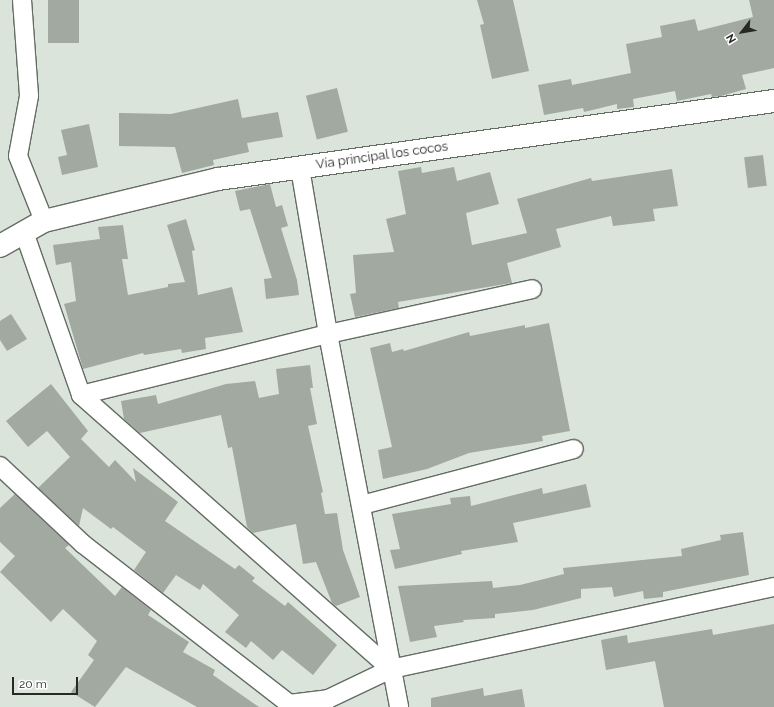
<!DOCTYPE html>
<html>
<head>
<meta charset="utf-8">
<style>
  body { margin:0 }
  #map { position:relative; width:774px; height:707px; overflow:hidden; background:#dbe4da; font-family:Raleway,sans-serif }
  div>[style] { position:absolute }
  .building>* { inset:0; background:#a1a9a0; transform-origin:0 0 }
  .roads { filter:drop-shadow(1px 0 #646c64) drop-shadow(-1px 0 #646c64) drop-shadow(0 1px #646c64) drop-shadow(0 -1px #646c64) }
  .minor>* { height:18px; margin:-9px; padding:0 9px; transform-origin:9px; border-radius:9px; background:#fff }
  .tertiary>* { height:22px; margin:-11px; padding:0 11px; transform-origin:11px; border-radius:11px; background:#fff }
  span { translate:-50% -50%; white-space:nowrap; text-align:center; line-height:1.15; -webkit-text-stroke:4px #fff; paint-order:stroke }
  .street-label { font-size:13px; color:#262926 }
  .north { position:absolute; left:722px; top:12px; width:40px; height:40px; -webkit-text-stroke:3px #fff; paint-order:stroke; rotate:239deg; font-size:11px; font-weight:700; line-height:16px; text-align:center; color:#262926 }
  .north::after { content:''; display:block; margin:auto; width:14px; height:18px; background:#262926; clip-path:polygon(50% 0,100% 100%,50% 72%,0 100%) }
  .scale { position:absolute; left:12px; top:677px; width:66px; height:18px; box-sizing:border-box; border:2px solid #262926; border-top:0; padding-left:5px; font-size:12px; line-height:14px; white-space:nowrap; color:#262926; -webkit-text-stroke:3px #fff; paint-order:stroke }
</style>
</head>
<body>
<div id="map">
  <div class="building">
    <i style="left:48px;top:0;width:31px;height:43px"></i>
    <i style="clip-path:polygon(477px 0,513px 0,529px 71px,492px 79px,480px 25px,484px 24px)"></i>
    <i style="clip-path:polygon(749px 0,774px 0,774px 68px,742px 75px,746px 89px,721px 96px,712px 97px,711px 94px,677px 101px,675px 91px,633px 99px,634px 107px,617px 109px,617px 104px,584px 112px,583px 108px,544px 115px,538px 85px,571px 79px,572px 85px,631px 73px,626px 44px,662px 37px,660px 26px,695px 19px,698px 31px,753px 17px)"></i>
    <i style="left:337px;top:88px;width:45px;height:32px;rotate:76deg"></i>
    <i style="clip-path:polygon(238px 99px,242px 118px,278px 112px,283px 137px,247px 143px,249px 152px,213px 160px,214px 165px,182px 173px,175px 147px,119px 146px,119px 113px,171px 114px)"></i>
    <i style="clip-path:polygon(89px 124px,98px 167px,62px 175px,58px 157px,67px 155px,61px 130px)"></i>
    <i style="left:763px;top:155px;width:31px;height:19px;rotate:83deg"></i>
    <i style="clip-path:polygon(421px 167px,422px 173px,454px 167px,457px 181px,490px 172px,499px 204px,466px 213px,472px 245px,527px 233px,517px 199px,591px 178px,592px 181px,672px 169px,678px 206px,653px 209px,655px 221px,613px 226px,611px 216px,556px 229px,561px 247px,507px 263px,512px 283px,398px 302px,399px 308px,355px 317px,350px 294px,356px 293px,353px 255px,394px 252px,386px 219px,406px 214px,398px 171px)"></i>
    <i style="clip-path:polygon(270px 184px,276px 207px,282px 205px,288px 226px,281px 228px,297px 280px,299px 295px,266px 299px,264px 279px,272px 278px,250px 209px,240px 211px,235px 191px)"></i>
    <i style="clip-path:polygon(186px 219px,195px 250px,192px 251px,198px 295px,232px 287px,243px 332px,205px 338px,206px 349px,182px 353px,181px 349px,144px 355px,143px 353px,83px 369px,64px 304px,76px 301px,71px 262px,56px 265px,53px 245px,100px 239px,98px 227px,123px 225px,128px 259px,122px 259px,128px 295px,168px 287px,168px 284px,185px 282px,167px 225px)"></i>
    <i style="clip-path:polygon(11px 314px,27px 339px,7px 351px,0 340px,0 321px)"></i>
    <i style="clip-path:polygon(549px 323px,570px 431px,542px 436px,543px 441px,469px 453px,427px 469px,383px 479px,378px 450px,392px 447px,370px 348px,390px 343px,392px 352px,403px 349px,404px 351px,469px 332px,470px 336px,525px 325px,525px 328px)"></i>
    <i style="clip-path:polygon(310px 365px,313px 388px,310px 388px,317px 424px,308px 426px,323px 492px,321px 493px,325px 514px,337px 513px,343px 550px,360px 597px,336px 606px,332px 603px,316px 562px,303px 564px,296px 524px,253px 533px,247px 527px,232px 447px,228px 448px,221px 415px,140px 433px,124px 419px,121px 401px,156px 395px,158px 404px,226px 384px,255px 381px,259px 398px,279px 394px,276px 369px)"></i>
    <i style="clip-path:polygon(51px 384px,88px 431px,81px 439px,109px 467px,115px 460px,136px 482px,133px 468px,178px 502px,165px 521px,235px 569px,239px 565px,255px 578px,252px 581px,285px 606px,288px 602px,337px 645px,313px 675px,282px 650px,273px 660px,251px 641px,246px 648px,225px 632px,239px 615px,203px 584px,200px 590px,176px 575px,163px 593px,134px 570px,146px 552px,113px 527px,111px 529px,83px 508px,79px 526px,38px 488px,70px 457px,47px 431px,28px 447px,6px 421px)"></i>
    <i style="clip-path:polygon(586px 484px,591px 507px,513px 523px,518px 542px,461px 551px,462px 554px,395px 569px,390px 550px,400px 549px,392px 514px,451px 504px,450px 498px,470px 496px,471px 506px,542px 488px,543px 494px)"></i>
    <i style="clip-path:polygon(15px 494px,69px 545px,65px 548px,115px 596px,122px 587px,151px 610px,148px 615px,189px 642px,183px 652px,215px 670px,213px 675px,259px 707px,197px 707px,126px 667px,95px 707px,71px 692px,94px 660px,88px 655px,97px 641px,63px 609px,51px 622px,0 572px,15px 556px,0 542px,0 508px)"></i>
    <i style="clip-path:polygon(743px 532px,749px 575px,663px 592px,663px 597px,644px 599px,643px 591px,614px 597px,612px 587px,581px 589px,581px 598px,533px 610px,495px 614px,495px 618px,463px 620px,464px 622px,434px 626px,437px 637px,410px 642px,398px 586px,492px 581px,493px 588px,520px 585px,564px 574px,563px 568px,682px 556px,681px 549px,721px 540px,720px 535px)"></i>
    <i style="clip-path:polygon(774px 624px,774px 707px,664px 707px,655px 661px,606px 670px,601px 640px,627px 635px,628px 643px,712px 629px,713px 635px)"></i>
    <i style="clip-path:polygon(483px 688px,484px 696px,522px 689px,525px 707px,431px 707px,431px 698px)"></i>
  </div>
  <div class="roads">
    <div class="minor">
      <i style="left:22px;top:0;width:96px;rotate:85.8deg"></i>
      <i style="left:29px;top:96px;width:61px;rotate:100.4deg"></i>
      <i style="left:18px;top:156px;width:70px;rotate:68.2deg"></i>
      <i style="left:300px;top:168px;width:168px;rotate:80.4deg"></i>
      <i style="left:328px;top:334px;width:380px;rotate:79.2deg"></i>
      <i style="left:24px;top:232px;width:173px;rotate:70.7deg"></i>
      <i style="left:81px;top:395px;width:414px;rotate:41.5deg"></i>
      <i style="left:81px;top:395px;width:254px;rotate:-13.9deg"></i>
      <i style="left:328px;top:334px;width:209px;rotate:-12.4deg"></i>
      <i style="left:0;top:466px;width:114px;rotate:43.2deg"></i>
      <i style="left:83px;top:544px;width:261px;rotate:37.8deg"></i>
      <i style="left:289px;top:704px;width:39px;rotate:-7deg"></i>
      <i style="left:328px;top:699px;width:70px;rotate:-25.5deg"></i>
      <i style="left:391px;top:669px;width:392px;rotate:-12.1deg"></i>
      <i style="left:362px;top:505px;width:219px;rotate:-14.8deg"></i>
    </div>
    <div class="tertiary">
      <i style="left:0;top:246px;width:51px;rotate:-29.6deg"></i>
      <i style="left:44px;top:221px;width:179px;rotate:-13.6deg"></i>
      <i style="left:218px;top:179px;width:561px;rotate:-7.99deg"></i>
    </div>
  </div>
  <div class="street-label">
    <span style="left:382px;top:156px;rotate:-8deg">Vía principal los cocos</span>
  </div>
  <div class="north">N</div>
  <div class="scale">20 m</div>
</div>
</body>
</html>
